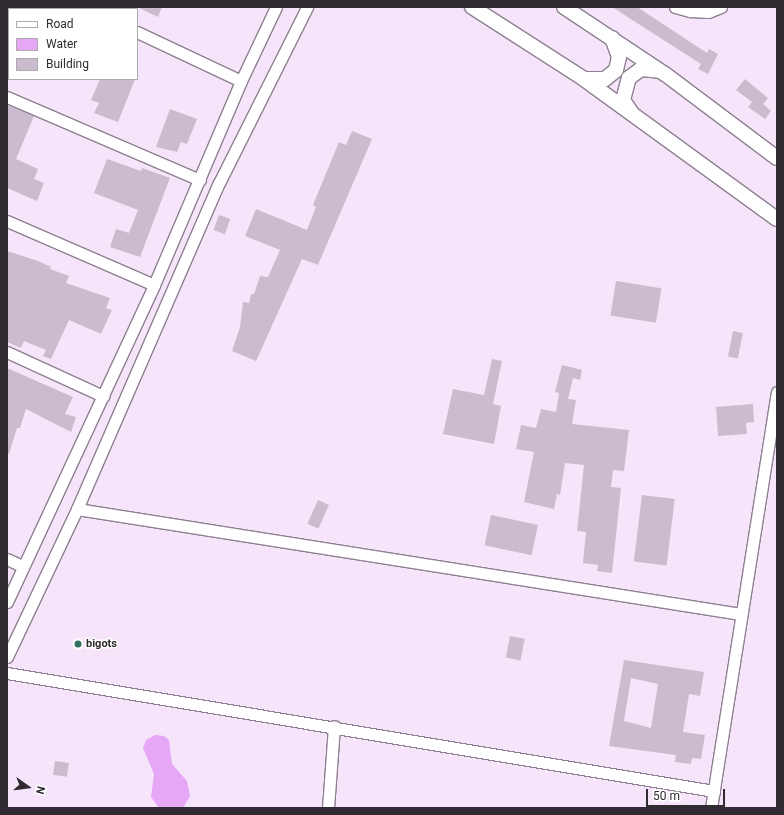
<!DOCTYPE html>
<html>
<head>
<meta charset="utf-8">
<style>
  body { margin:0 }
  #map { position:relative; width:784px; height:815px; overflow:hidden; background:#f6e5fa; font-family:Roboto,sans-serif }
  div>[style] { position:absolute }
  .water>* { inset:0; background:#e6a7f6 }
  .building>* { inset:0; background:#cbbbce; transform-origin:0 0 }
  .roads { filter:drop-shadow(1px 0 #8d7f91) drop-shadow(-1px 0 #8d7f91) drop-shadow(0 1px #8d7f91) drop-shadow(0 -1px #8d7f91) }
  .minor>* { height:11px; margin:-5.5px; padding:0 5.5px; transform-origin:5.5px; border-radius:5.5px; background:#fff }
  .tertiary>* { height:14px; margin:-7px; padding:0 7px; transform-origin:7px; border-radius:7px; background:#fff }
  .dots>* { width:11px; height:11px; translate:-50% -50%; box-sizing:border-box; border:2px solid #fff; border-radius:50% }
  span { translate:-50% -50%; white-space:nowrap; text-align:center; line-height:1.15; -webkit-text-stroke:3px #fff; paint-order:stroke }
  .poi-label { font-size:11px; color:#302a31; font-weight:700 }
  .left { translate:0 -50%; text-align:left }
  .frame { position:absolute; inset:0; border:8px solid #302a31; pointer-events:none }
  .legend { position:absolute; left:8px; top:8px; width:130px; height:72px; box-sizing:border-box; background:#fff; border:1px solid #acaaad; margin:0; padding:5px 7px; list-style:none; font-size:12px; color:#302a31 }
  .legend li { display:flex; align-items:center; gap:8px; height:20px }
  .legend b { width:20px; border:1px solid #acaaad }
  .north { position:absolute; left:8px; top:767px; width:40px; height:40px; -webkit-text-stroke:3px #fff; paint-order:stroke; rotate:104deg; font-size:11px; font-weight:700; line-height:16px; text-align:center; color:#302a31 }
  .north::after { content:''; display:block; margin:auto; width:14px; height:18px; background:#302a31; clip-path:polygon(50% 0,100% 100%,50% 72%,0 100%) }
  .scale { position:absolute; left:646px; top:789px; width:79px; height:18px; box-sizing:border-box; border:2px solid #302a31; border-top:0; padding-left:5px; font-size:12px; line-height:14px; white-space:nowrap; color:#302a31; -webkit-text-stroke:3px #fff; paint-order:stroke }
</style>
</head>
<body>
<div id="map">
  <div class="water">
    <i style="clip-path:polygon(155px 735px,164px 736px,169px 740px,172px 764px,187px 781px,190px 796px,183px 808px,159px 808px,151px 797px,154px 774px,143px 748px,146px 740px)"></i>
  </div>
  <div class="building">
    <i style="clip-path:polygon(137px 7px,162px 7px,158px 17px)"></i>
    <i style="clip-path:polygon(612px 7px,637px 7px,707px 53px,709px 49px,718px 54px,708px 74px,698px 69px,701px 64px)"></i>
    <i style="clip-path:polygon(100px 79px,135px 79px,118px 122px,94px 113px,99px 103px,91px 100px)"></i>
    <i style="clip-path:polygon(745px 79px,768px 98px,763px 104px,771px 111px,765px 119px,748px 107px,752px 102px,736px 90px)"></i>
    <i style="clip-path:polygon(7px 105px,34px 116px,16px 159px,38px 169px,34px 179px,44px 183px,37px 201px,7px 188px)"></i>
    <i style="clip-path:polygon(170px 109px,197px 119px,187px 144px,181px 142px,177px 152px,156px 147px)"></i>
    <i style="clip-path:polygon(352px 131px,372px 139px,318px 265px,302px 259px,256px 361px,232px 351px,240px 327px,243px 302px,249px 303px,251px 294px,254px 294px,260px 276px,268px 277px,280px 250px,245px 236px,256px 209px,307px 230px,316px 207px,313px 205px,339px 142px,346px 145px)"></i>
    <i style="clip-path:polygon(107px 159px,141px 171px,142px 168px,170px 178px,140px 257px,110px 247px,116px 229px,129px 233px,138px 210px,94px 193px)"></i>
    <i style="left:219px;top:215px;width:12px;height:16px;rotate:20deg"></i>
    <i style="clip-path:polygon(7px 251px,38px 261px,51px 267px,50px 269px,69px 276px,66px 283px,110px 298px,106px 308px,112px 310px,101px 334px,69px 320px,51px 359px,43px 356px,46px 350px,24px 341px,21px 348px,7px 342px)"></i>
    <i style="left:616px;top:281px;width:46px;height:35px;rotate:9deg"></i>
    <i style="left:733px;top:331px;width:10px;height:26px;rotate:11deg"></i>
    <i style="clip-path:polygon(492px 359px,502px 361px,493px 404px,501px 406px,494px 444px,443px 434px,453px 389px,484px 395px)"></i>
    <i style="clip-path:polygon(562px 365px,582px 370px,580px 380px,573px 378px,568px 399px,576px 400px,572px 424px,629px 430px,624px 471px,613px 470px,611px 487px,621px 488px,612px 573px,597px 571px,598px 565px,583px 563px,586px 532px,577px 531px,584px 465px,565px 463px,560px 495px,557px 494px,554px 509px,524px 502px,534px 452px,516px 449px,521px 425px,536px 428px,541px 409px,556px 412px,559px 393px,555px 392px)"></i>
    <i style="clip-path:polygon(7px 368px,73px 397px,65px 414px,76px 417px,71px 432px,26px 409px,20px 428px,17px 428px,9px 454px,7px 453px)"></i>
    <i style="clip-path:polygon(753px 404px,754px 422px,746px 423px,747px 434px,718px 436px,716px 407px)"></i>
    <i style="left:642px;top:495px;width:33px;height:67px;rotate:7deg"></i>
    <i style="left:318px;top:500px;width:12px;height:26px;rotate:24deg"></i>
    <i style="left:491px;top:515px;width:48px;height:31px;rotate:12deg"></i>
    <i style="left:510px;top:636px;width:15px;height:22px;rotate:11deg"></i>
    <i style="clip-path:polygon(evenodd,624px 660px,704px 672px,700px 696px,689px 694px,683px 732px,705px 735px,701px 759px,692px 758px,691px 764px,675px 762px,676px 755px,609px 746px,624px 660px,631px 678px,658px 684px,651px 728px,624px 721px,631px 678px)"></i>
    <i style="left:55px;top:761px;width:14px;height:14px;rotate:8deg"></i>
  </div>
  <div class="roads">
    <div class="minor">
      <i style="left:84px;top:7px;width:4px;rotate:27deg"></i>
      <i style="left:675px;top:7px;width:16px;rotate:15deg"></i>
      <i style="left:690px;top:11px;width:18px;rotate:3deg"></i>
      <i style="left:708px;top:12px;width:14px;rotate:-21deg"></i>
      <i style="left:137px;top:32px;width:115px;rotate:25.2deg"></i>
      <i style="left:7px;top:97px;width:210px;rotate:23.3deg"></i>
      <i style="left:7px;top:221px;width:160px;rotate:23.5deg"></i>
      <i style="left:7px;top:352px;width:106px;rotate:24.6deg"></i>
      <i style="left:77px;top:509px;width:672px;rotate:8.99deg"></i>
      <i style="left:7px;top:559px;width:17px;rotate:25deg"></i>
      <i style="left:7px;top:602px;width:349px;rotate:-65.1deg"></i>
      <i style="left:154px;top:285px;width:222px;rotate:-66.9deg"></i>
      <i style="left:241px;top:81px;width:82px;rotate:-64.7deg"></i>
      <i style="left:7px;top:657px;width:164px;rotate:-64.7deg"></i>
      <i style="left:77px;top:509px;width:356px;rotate:-66.5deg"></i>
      <i style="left:219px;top:183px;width:197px;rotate:-63.4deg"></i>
      <i style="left:7px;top:673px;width:717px;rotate:9.48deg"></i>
      <i style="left:328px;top:808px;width:82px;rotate:-85.8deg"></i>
      <i style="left:711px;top:808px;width:421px;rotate:-81deg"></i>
    </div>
    <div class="tertiary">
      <i style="left:472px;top:7px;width:133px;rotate:32.7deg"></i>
      <i style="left:584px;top:79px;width:238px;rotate:36deg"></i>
      <i style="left:564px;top:7px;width:121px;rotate:33.6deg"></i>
      <i style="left:665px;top:74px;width:140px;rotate:36.9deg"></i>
      <i style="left:585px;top:79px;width:20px"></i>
      <i style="left:605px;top:79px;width:14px;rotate:-39deg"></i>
      <i style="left:616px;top:70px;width:13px;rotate:-77deg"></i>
      <i style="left:619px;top:57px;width:20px;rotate:-110deg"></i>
      <i style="left:631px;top:112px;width:14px;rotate:-124deg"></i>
      <i style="left:623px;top:100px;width:23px;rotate:-75deg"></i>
      <i style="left:629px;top:78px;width:15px;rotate:-37deg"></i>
      <i style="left:641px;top:69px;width:18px;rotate:6deg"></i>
    </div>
  </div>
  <div class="dots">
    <i style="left:78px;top:644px;background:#326f5c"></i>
  </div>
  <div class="poi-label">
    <span class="left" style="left:86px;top:644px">bigots</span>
  </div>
  <div class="frame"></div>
  <ul class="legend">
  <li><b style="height:5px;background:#fff"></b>Road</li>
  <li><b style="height:11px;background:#e6a7f6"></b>Water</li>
  <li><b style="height:11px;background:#cbbbce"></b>Building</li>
  </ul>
  <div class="north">N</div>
  <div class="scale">50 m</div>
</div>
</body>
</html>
